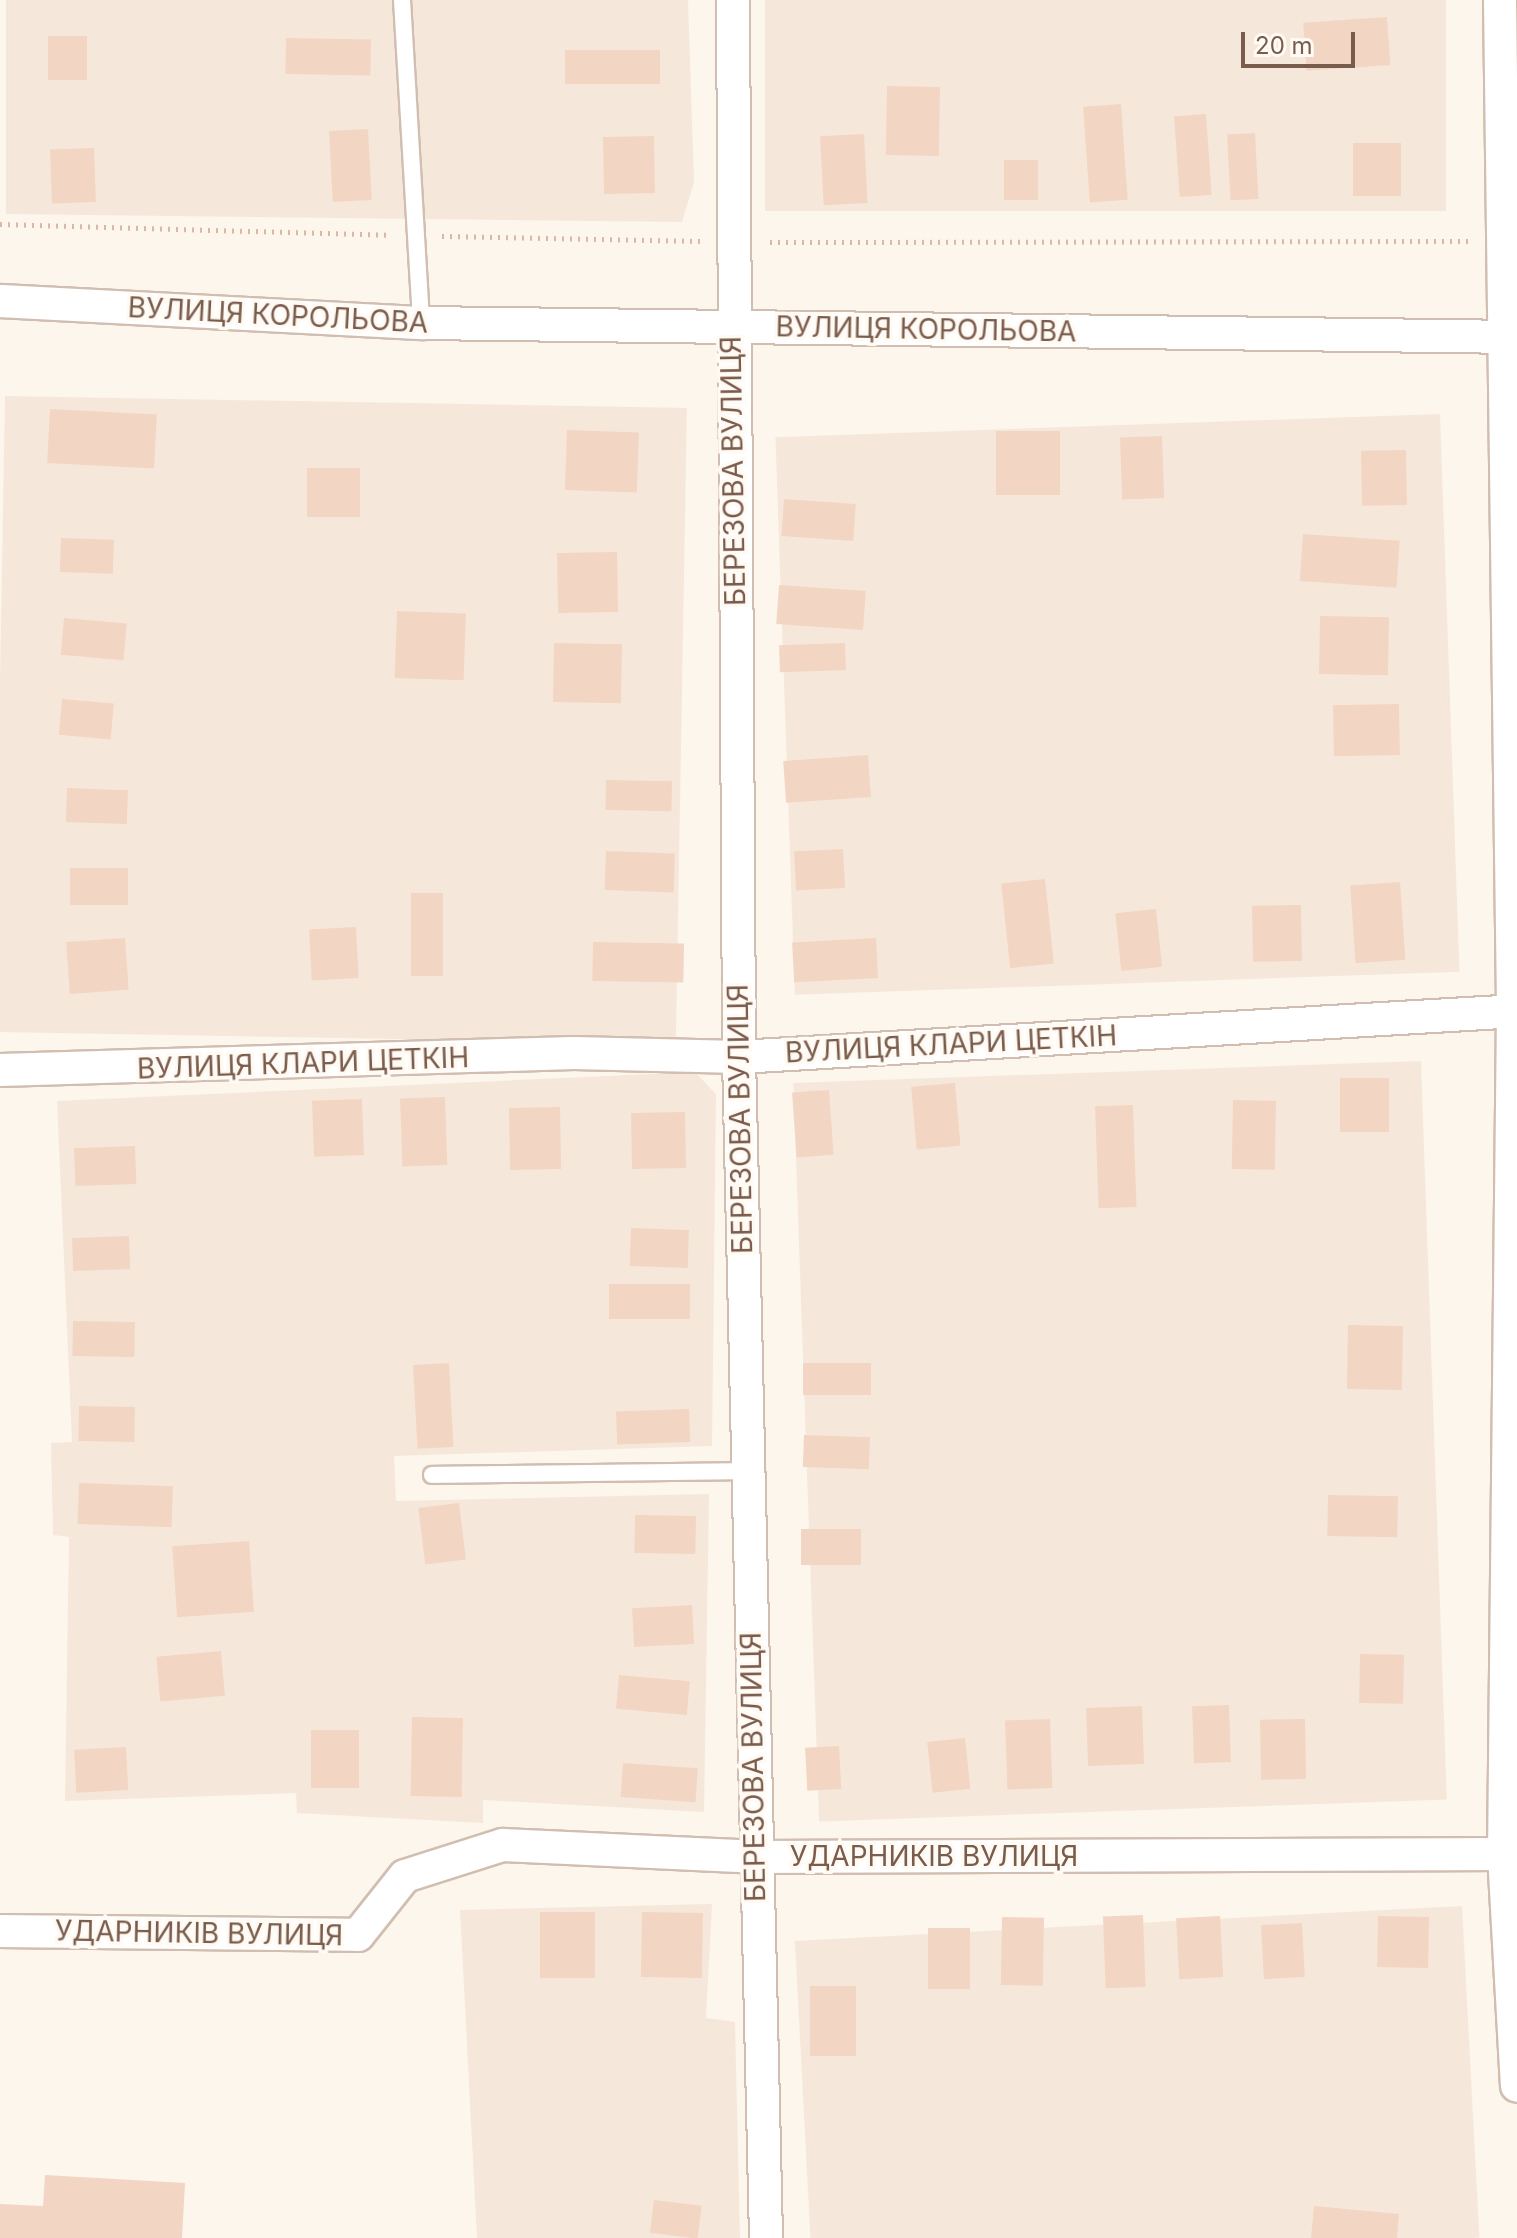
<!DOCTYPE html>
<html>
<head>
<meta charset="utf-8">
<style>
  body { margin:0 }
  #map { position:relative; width:1517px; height:2238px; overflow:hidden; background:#fdf6ec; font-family:Inter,sans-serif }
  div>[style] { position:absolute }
  .residential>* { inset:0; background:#f5e8da; transform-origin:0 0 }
  .building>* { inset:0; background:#f3d5c3; transform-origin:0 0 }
  .path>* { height:5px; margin-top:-2.5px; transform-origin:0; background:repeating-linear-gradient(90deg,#d9b8a5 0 2px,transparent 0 8px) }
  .roads { filter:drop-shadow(2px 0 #d1beb0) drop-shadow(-2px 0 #d1beb0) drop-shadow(0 2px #d1beb0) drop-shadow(0 -2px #d1beb0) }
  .service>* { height:16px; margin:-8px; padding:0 8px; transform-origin:8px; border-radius:8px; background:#fff }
  .minor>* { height:32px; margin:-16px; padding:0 16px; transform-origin:16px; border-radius:16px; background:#fff }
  span { translate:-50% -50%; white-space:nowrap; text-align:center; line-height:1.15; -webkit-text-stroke:7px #fffaf3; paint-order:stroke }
  .street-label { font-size:28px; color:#7a5c4d }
  .scale { position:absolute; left:1241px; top:32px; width:114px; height:36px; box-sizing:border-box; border:4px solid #7a5c4d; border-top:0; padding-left:10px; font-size:24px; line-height:28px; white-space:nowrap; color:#7a5c4d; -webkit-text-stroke:6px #fffaf3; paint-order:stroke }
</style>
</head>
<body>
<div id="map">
  <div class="residential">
    <i style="clip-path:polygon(6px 0,688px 0,694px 182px,682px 222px,6px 214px)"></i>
    <i style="left:765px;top:0;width:681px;height:211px"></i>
    <i style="left:5px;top:396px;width:682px;height:636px;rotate:1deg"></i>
    <i style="left:1440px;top:414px;width:558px;height:665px;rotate:88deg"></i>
    <i style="left:1421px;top:1061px;width:739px;height:628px;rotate:88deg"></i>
    <i style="clip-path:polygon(695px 1072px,716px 1094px,712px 1446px,394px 1456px,396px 1501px,709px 1494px,704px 1812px,483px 1800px,483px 1823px,297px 1813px,296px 1793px,65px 1801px,69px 1537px,53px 1535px,51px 1443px,72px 1442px,57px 1101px)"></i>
    <i style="clip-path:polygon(712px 1904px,706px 2018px,735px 2022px,740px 2238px,477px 2238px,460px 1910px)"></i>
    <i style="left:1462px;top:1906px;width:332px;height:668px;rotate:87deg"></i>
  </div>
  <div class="building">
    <i style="left:1387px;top:17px;width:48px;height:84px;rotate:86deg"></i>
    <i style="left:87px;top:36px;width:44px;height:39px;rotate:90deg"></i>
    <i style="left:286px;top:38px;width:85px;height:36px;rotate:1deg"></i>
    <i style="left:660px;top:50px;width:34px;height:95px;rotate:90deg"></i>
    <i style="left:887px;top:86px;width:53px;height:69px;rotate:1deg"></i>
    <i style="left:1121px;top:104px;width:96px;height:38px;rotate:86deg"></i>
    <i style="left:1206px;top:114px;width:81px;height:32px;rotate:86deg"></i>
    <i style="left:368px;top:129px;width:71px;height:39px;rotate:87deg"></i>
    <i style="left:1255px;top:133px;width:66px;height:28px;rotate:87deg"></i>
    <i style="left:864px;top:134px;width:69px;height:44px;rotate:87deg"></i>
    <i style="left:654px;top:136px;width:57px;height:51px;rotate:89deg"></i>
    <i style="left:1353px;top:143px;width:48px;height:53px"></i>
    <i style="left:94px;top:148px;width:54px;height:44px;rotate:88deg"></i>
    <i style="left:1004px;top:160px;width:34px;height:40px"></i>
    <i style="left:50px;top:409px;width:107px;height:54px;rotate:3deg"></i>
    <i style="left:567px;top:430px;width:72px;height:60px;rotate:2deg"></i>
    <i style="left:996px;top:431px;width:64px;height:64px"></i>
    <i style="left:1162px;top:436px;width:62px;height:42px;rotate:88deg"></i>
    <i style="left:1406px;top:450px;width:55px;height:45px;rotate:89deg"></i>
    <i style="left:360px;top:468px;width:49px;height:53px;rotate:90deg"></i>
    <i style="left:784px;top:499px;width:72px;height:37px;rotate:4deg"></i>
    <i style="left:1303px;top:534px;width:97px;height:47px;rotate:4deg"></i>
    <i style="left:61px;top:538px;width:53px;height:34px;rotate:2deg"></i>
    <i style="left:617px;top:552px;width:60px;height:60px;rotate:89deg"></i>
    <i style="left:779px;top:585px;width:87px;height:39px;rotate:4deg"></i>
    <i style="left:397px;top:611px;width:69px;height:67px;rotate:2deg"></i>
    <i style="left:1320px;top:616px;width:69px;height:58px;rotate:1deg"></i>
    <i style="left:64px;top:618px;width:63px;height:37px;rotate:5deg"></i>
    <i style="left:554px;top:643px;width:68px;height:59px;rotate:1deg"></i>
    <i style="left:845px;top:643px;width:27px;height:66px;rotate:88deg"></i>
    <i style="left:62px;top:699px;width:52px;height:36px;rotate:5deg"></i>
    <i style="left:1399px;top:704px;width:51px;height:66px;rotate:89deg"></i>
    <i style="left:868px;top:755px;width:42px;height:85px;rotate:86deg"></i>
    <i style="left:606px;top:780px;width:66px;height:30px;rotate:1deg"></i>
    <i style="left:67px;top:788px;width:61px;height:34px;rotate:2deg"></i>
    <i style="left:843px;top:849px;width:39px;height:49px;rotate:87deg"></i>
    <i style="left:606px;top:851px;width:69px;height:39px;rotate:2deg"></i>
    <i style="left:128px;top:868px;width:37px;height:58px;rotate:90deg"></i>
    <i style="left:1045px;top:879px;width:85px;height:44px;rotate:84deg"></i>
    <i style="left:1400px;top:882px;width:78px;height:50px;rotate:86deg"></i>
    <i style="left:443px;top:893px;width:83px;height:32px;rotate:90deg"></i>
    <i style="left:1301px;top:905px;width:56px;height:49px;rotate:89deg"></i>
    <i style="left:1156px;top:909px;width:58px;height:41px;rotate:84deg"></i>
    <i style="left:356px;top:927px;width:51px;height:47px;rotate:87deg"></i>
    <i style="left:125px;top:938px;width:52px;height:59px;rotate:86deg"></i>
    <i style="left:876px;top:938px;width:40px;height:84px;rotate:87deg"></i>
    <i style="left:593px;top:942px;width:91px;height:39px;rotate:1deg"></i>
    <i style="left:1340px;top:1078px;width:49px;height:54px"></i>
    <i style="left:955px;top:1083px;width:63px;height:44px;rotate:85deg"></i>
    <i style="left:829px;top:1090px;width:65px;height:37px;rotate:86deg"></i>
    <i style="left:445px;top:1097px;width:68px;height:45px;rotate:88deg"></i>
    <i style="left:362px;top:1099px;width:56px;height:50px;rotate:88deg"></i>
    <i style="left:1233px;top:1100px;width:43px;height:69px;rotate:1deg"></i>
    <i style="left:1133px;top:1105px;width:102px;height:38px;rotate:88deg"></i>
    <i style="left:560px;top:1107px;width:62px;height:51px;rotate:89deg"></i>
    <i style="left:685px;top:1112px;width:56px;height:54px;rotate:89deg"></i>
    <i style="left:135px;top:1146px;width:38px;height:61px;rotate:88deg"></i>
    <i style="left:631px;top:1228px;width:58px;height:38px;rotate:2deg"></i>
    <i style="left:129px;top:1236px;width:33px;height:57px;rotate:88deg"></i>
    <i style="left:690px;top:1284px;width:35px;height:81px;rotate:90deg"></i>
    <i style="left:73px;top:1321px;width:62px;height:35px;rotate:1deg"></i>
    <i style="left:1348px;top:1325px;width:55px;height:64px;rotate:1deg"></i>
    <i style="left:449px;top:1363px;width:84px;height:36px;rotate:87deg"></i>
    <i style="left:871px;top:1363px;width:32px;height:68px;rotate:90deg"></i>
    <i style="left:79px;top:1406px;width:56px;height:35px;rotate:1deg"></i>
    <i style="left:689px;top:1409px;width:33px;height:73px;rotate:88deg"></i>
    <i style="left:804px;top:1435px;width:66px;height:32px;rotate:2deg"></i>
    <i style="left:79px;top:1483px;width:94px;height:41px;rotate:2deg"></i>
    <i style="left:1328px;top:1495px;width:70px;height:41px;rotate:1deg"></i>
    <i style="left:459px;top:1503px;width:57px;height:41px;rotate:83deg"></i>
    <i style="left:635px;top:1515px;width:61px;height:38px;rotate:1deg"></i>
    <i style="left:801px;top:1529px;width:60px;height:36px"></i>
    <i style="left:249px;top:1541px;width:71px;height:77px;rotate:86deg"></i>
    <i style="left:692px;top:1605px;width:39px;height:60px;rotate:87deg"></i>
    <i style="left:221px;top:1651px;width:45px;height:65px;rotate:85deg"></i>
    <i style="left:1360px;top:1654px;width:44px;height:49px;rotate:1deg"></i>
    <i style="left:619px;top:1675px;width:71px;height:34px;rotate:5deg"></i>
    <i style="left:1229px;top:1705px;width:57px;height:37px;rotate:88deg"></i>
    <i style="left:1142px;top:1706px;width:58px;height:56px;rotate:88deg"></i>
    <i style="left:412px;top:1717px;width:51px;height:79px;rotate:1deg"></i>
    <i style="left:1050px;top:1719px;width:69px;height:45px;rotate:88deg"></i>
    <i style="left:1305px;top:1719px;width:60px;height:45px;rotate:89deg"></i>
    <i style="left:311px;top:1730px;width:48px;height:58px"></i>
    <i style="left:965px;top:1738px;width:51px;height:38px;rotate:84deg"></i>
    <i style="left:839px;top:1746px;width:43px;height:34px;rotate:87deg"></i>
    <i style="left:126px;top:1747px;width:43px;height:52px;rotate:87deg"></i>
    <i style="left:623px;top:1763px;width:75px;height:34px;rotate:4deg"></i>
    <i style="left:540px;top:1912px;width:55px;height:66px"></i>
    <i style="left:642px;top:1912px;width:61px;height:65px;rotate:1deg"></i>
    <i style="left:1143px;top:1915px;width:72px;height:40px;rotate:88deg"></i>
    <i style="left:1220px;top:1916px;width:61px;height:44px;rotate:87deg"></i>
    <i style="left:1378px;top:1916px;width:51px;height:51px;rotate:1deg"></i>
    <i style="left:1002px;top:1917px;width:42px;height:68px;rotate:1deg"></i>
    <i style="left:1302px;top:1923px;width:54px;height:41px;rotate:87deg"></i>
    <i style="left:928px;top:1928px;width:42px;height:61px"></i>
    <i style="left:856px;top:1986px;width:70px;height:46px;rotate:90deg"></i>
    <i style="clip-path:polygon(45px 2175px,185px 2183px,182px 2238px,0 2238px,0 2204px,43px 2206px)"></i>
    <i style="left:654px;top:2200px;width:48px;height:33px;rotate:7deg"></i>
    <i style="clip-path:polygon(1314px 2206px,1399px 2214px,1397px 2238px,1311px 2238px)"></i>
  </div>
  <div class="path">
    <i style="left:0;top:224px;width:388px;rotate:1.6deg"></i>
    <i style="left:442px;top:236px;width:258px;rotate:1.1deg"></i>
    <i style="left:770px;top:242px;width:698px;rotate:-0.08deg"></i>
  </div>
  <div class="roads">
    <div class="service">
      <i style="left:402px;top:0;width:324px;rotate:86.6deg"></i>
      <i style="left:432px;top:1475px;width:314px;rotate:-0.7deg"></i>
    </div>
    <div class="minor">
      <i style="left:733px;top:0;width:1057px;rotate:89.67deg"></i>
      <i style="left:739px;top:1057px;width:1181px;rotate:88.69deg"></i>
      <i style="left:1500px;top:0;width:1011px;rotate:89.26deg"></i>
      <i style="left:1513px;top:1011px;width:843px;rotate:90.61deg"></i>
      <i style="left:1504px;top:1854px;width:232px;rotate:86.8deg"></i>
      <i style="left:0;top:301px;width:422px;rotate:3deg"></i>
      <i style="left:421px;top:323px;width:1096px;rotate:0.73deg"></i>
      <i style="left:0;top:1070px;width:574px;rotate:-1.7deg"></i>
      <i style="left:574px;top:1053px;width:165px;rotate:1.4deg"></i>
      <i style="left:739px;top:1057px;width:779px;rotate:-3.38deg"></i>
      <i style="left:0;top:1931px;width:358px;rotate:0.6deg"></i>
      <i style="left:358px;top:1935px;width:75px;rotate:-51.5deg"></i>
      <i style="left:405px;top:1876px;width:103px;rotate:-17.6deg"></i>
      <i style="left:503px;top:1845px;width:251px;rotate:2.7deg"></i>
      <i style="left:754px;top:1857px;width:763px;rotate:-0.23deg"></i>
    </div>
  </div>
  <div class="street-label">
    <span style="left:278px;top:315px;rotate:3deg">ВУЛИЦЯ КОРОЛЬОВА</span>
    <span style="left:926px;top:329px;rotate:1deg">ВУЛИЦЯ КОРОЛЬОВА</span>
    <span style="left:733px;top:471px;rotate:-91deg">БЕРЕЗОВА ВУЛИЦЯ</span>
    <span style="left:951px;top:1044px;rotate:-3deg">ВУЛИЦЯ КЛАРИ ЦЕТКІН</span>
    <span style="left:303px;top:1063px;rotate:-2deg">ВУЛИЦЯ КЛАРИ ЦЕТКІН</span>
    <span style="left:740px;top:1119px;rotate:-91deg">БЕРЕЗОВА ВУЛИЦЯ</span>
    <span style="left:753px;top:1767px;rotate:-91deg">БЕРЕЗОВА ВУЛИЦЯ</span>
    <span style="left:934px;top:1856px">УДАРНИКІВ ВУЛИЦЯ</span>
    <span style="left:199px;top:1933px;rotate:1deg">УДАРНИКІВ ВУЛИЦЯ</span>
  </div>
  <div class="scale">20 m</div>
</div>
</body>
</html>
